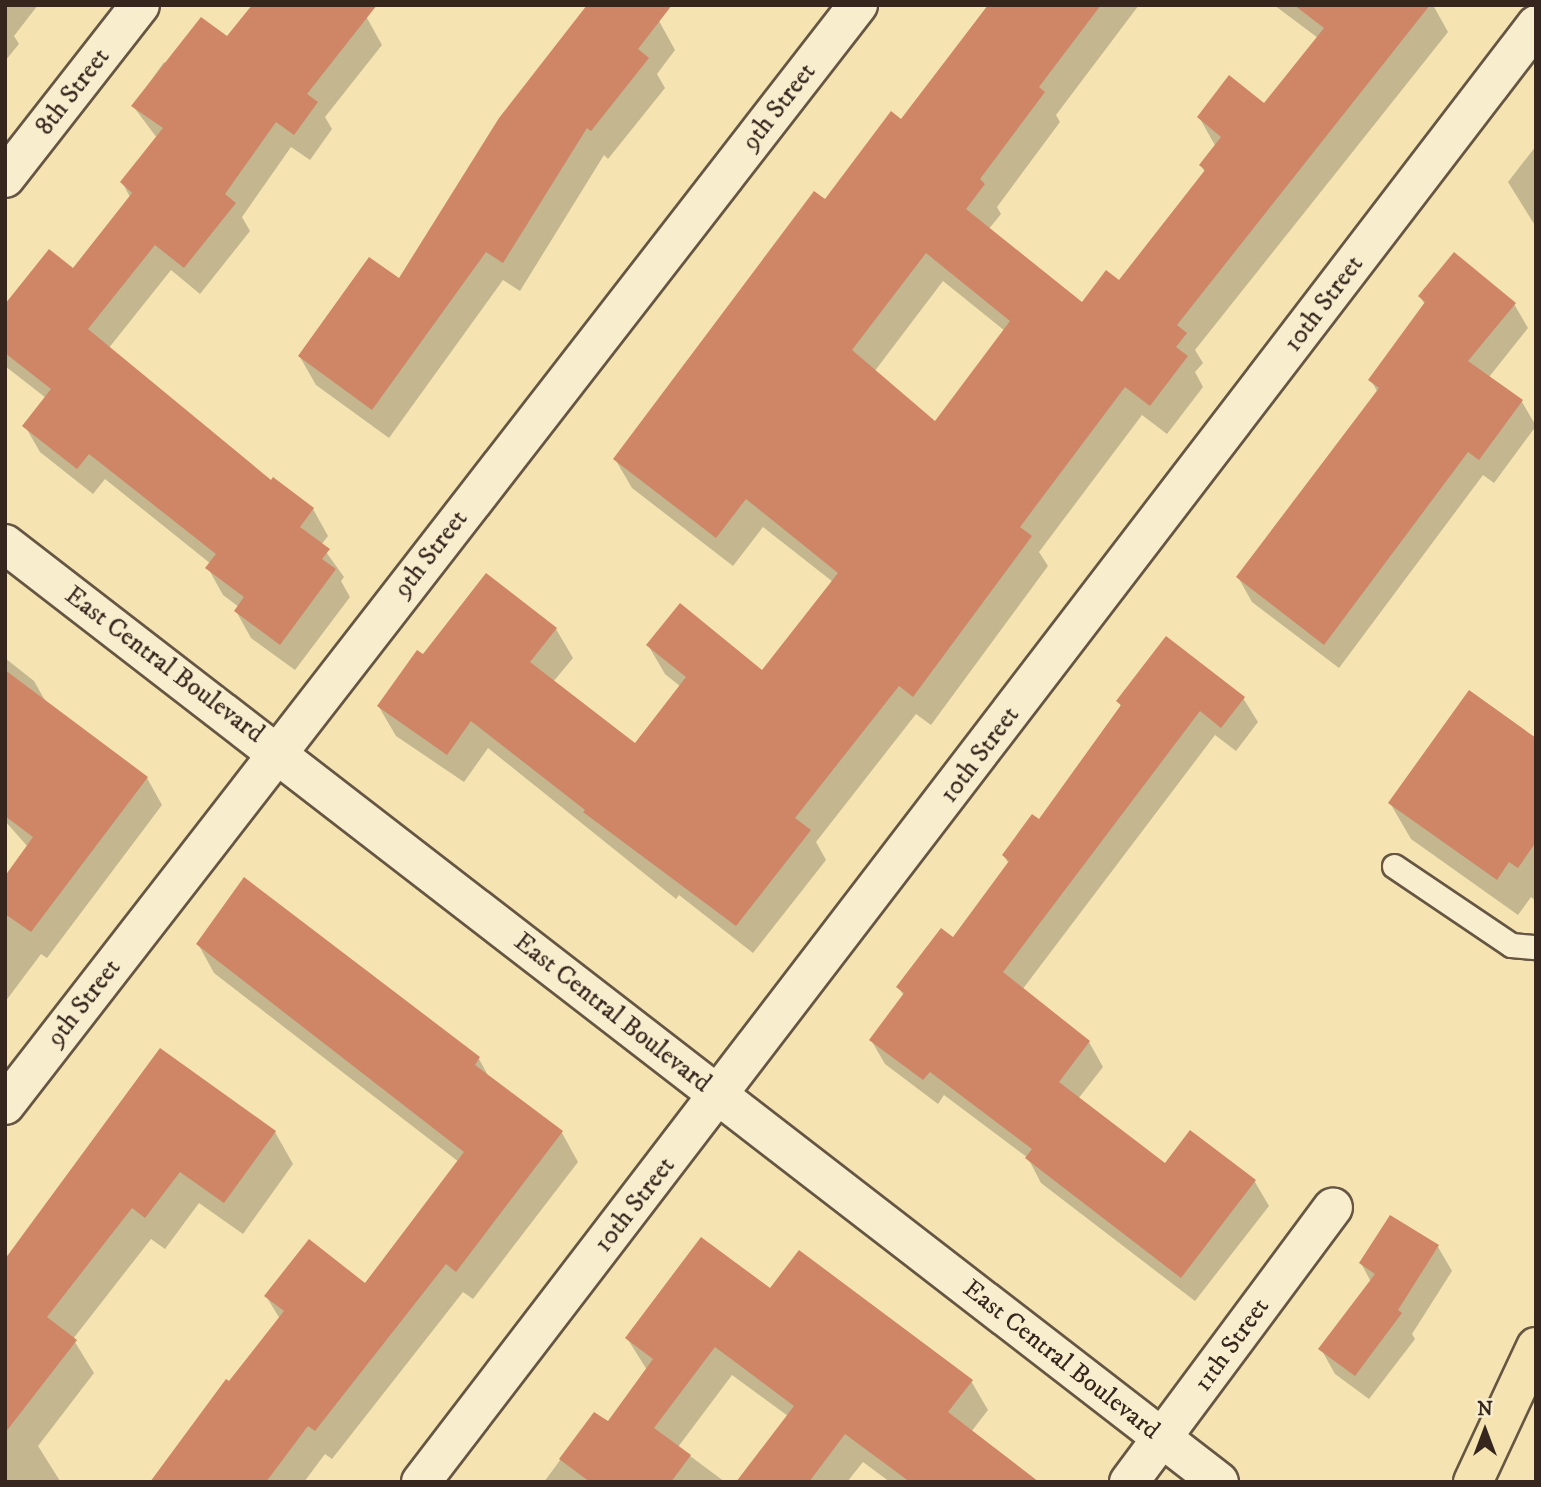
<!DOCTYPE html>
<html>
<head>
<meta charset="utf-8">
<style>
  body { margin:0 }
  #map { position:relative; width:1541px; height:1487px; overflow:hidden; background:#f5e4b2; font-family:"IM FELL DW Pica",serif }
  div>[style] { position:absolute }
  .shadow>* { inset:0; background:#0003 }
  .building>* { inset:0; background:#cf8667 }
  .roads { filter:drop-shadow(2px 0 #665643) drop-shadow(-2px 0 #665643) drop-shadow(0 2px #665643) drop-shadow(0 -2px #665643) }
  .service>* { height:23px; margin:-11.5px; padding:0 11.5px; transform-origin:11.5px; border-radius:11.5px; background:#f8edcd }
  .minor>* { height:38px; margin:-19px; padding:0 19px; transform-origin:19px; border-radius:19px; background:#f8edcd }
  .secondary>* { height:38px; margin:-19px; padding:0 19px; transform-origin:19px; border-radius:19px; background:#f8edcd }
  .primary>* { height:38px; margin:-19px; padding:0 19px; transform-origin:19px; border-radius:19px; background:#f5e4b2 }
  span { translate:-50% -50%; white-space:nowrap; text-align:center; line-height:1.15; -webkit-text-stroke:6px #f8edcd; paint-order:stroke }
  .street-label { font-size:26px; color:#37261e }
  .frame { position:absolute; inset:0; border:7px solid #37261e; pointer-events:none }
  .north { position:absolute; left:1450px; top:1396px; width:70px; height:70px; -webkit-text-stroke:5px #f8edcd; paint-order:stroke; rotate:0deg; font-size:19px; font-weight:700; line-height:28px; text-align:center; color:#37261e }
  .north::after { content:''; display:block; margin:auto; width:24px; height:32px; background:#37261e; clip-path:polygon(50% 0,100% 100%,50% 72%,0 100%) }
</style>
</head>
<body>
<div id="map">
  <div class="shadow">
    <i style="clip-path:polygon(5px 5px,38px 5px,14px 36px,19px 44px,5px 61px)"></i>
    <i style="clip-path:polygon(351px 5px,367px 18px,382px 45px,325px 117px,332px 129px,310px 160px,291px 147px,242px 217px,250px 231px,200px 294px,171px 270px,108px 349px,271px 482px,313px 509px,328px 536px,321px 545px,344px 577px,341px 581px,350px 597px,295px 670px,251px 638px,236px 611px,239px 607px,223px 595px,208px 568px,211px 564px,105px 479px,93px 494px,40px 452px,25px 426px,46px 398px,5px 366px,5px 307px,73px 270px,130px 197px,122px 182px,157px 138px,133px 106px,164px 62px,168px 65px,228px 38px)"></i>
    <i style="clip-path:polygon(evenodd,988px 5px,1139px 5px,1056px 115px,1060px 122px,997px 207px,1001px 214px,988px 230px,1082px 304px,1120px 283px,1205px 173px,1201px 165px,1216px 147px,1199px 117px,1264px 105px,1318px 38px,1274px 5px,1433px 5px,1448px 32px,1195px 350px,1203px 363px,1195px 372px,1203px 387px,1167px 434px,1142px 415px,1039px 552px,1048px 566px,931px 725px,916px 714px,816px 842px,826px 860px,753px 953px,679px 895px,676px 899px,488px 748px,464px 782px,396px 736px,379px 707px,424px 656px,556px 629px,573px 658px,553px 682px,636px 746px,681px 687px,665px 674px,648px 645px,762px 673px,833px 582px,763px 527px,733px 566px,632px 488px,615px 459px,825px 202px,902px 122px,988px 5px,943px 281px,1005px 331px,935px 424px,874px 372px,943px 281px)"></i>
    <i style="clip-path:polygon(659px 21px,675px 50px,657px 74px,665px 88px,608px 159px,604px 155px,520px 291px,503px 280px,389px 438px,316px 385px,300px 357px,399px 281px)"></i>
    <i style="clip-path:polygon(1536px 146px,1536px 227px,1508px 182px)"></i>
    <i style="clip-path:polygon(1420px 296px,1514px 304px,1528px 328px,1489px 377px,1522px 402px,1536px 426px,1494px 483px,1483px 475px,1339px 668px,1252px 602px,1238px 577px,1378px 393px,1371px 380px,1425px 305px)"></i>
    <i style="clip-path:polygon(5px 658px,34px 681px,47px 704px,147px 778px,162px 805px,47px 958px,41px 954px,5px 1002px,5px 879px,28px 847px,5px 821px)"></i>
    <i style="clip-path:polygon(1243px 698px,1258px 722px,1236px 751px,1215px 735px,1022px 990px,1089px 1042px,1103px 1067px,1078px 1099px,1165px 1165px,1255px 1182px,1269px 1206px,1195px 1301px,1041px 1183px,1028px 1158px,944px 1095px,938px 1104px,885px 1064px,871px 1040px,904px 996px,898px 987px,954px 940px,1009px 864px,1004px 856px,1039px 821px,1122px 708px,1118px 701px)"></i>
    <i style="clip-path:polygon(1536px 740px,1536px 901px,1531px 897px,1518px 915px,1411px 839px,1390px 803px)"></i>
    <i style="clip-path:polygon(198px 944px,479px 1059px,490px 1079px,562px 1133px,578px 1162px,473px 1299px,463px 1292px,332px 1459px,325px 1454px,304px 1482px,151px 1482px,280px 1319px,266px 1296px,365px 1285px,459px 1162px,214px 973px)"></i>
    <i style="clip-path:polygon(161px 1051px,275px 1132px,293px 1164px,243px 1234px,199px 1203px,165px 1249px,151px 1239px,73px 1339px,94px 1373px,38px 1446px,60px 1481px,5px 1482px,5px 1261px)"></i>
    <i style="clip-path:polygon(1438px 1247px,1452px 1271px,1412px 1334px,1415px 1339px,1369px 1399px,1335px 1374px,1321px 1349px,1371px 1282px,1361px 1263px)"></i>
    <i style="clip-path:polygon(771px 1291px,971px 1381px,988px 1410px,971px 1432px,1031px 1482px,890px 1482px,863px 1462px,847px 1482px,738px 1482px,788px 1416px,732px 1375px,678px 1447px,725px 1482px,544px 1482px,594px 1414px,608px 1424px,647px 1370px,627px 1338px)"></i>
  </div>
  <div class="building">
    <i style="clip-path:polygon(252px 5px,377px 5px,307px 94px,318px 102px,294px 135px,276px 122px,225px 194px,236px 203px,184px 268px,155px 245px,88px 329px,271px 480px,273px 477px,314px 508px,300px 527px,330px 549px,322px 559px,336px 569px,280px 645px,234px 611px,244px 597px,205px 568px,216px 554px,89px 454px,77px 469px,22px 426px,51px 389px,5px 353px,5px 304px,49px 249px,73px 268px,132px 193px,120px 182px,163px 128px,131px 106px,201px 17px,227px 36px)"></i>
    <i style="clip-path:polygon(587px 5px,672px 5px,638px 49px,649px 58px,591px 131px,587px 128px,503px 263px,486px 252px,372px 410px,298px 356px,369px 257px,399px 278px,499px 118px)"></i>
    <i style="clip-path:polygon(evenodd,988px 5px,1101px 5px,1039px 87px,1045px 92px,980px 179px,985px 184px,966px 209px,1082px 302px,1106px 270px,1119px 280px,1205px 170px,1199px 165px,1221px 137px,1197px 117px,1229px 75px,1264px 103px,1324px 28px,1294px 5px,1430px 5px,1177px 325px,1187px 333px,1176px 347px,1188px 356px,1150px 406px,1125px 387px,1020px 527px,1032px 536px,913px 697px,899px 686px,795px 818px,811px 830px,736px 926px,583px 812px,585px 810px,471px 721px,447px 755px,377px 706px,417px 650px,423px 654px,486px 573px,557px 628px,530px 662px,635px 743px,686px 677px,646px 645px,680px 603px,762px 670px,838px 573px,746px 499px,716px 538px,613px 459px,814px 191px,825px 199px,891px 111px,901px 119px,988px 5px,926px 253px,1010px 321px,935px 421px,852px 350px,926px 253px)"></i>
    <i style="clip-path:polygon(1454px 252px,1516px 303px,1468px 361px,1523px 400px,1479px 460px,1468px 452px,1324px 645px,1236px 577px,1379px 388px,1368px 380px,1425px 302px,1418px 296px)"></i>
    <i style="clip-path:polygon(1166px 636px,1245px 697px,1221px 728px,1200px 711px,1003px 972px,1090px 1041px,1059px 1082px,1165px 1163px,1190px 1130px,1256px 1180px,1181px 1278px,1025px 1158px,1032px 1149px,930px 1072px,923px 1080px,869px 1040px,904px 993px,896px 987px,941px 928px,953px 937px,1009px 861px,1002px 855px,1032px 814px,1039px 819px,1121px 705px,1116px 701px)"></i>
    <i style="clip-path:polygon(5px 670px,148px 777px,31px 932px,5px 914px,5px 876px,33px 837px,5px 816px)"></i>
    <i style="clip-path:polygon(1469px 690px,1536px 738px,1536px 842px,1518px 868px,1509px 862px,1497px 880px,1388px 803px)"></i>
    <i style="clip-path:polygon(244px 877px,480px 1057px,475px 1065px,563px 1131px,456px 1272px,446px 1264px,315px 1431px,308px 1426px,266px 1482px,150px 1482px,226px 1379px,229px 1381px,284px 1311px,264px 1296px,309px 1239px,365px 1283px,464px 1152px,196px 944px)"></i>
    <i style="clip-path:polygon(160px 1048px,276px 1131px,224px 1203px,180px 1172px,145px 1218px,132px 1208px,47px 1317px,77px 1340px,5px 1433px,5px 1259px)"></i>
    <i style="clip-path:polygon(1390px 1215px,1439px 1245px,1398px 1310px,1402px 1313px,1355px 1376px,1318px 1349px,1375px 1274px,1359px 1263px)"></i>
    <i style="clip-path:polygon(701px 1237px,770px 1288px,799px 1250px,973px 1380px,948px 1412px,1039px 1482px,910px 1482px,845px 1434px,809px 1482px,736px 1482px,794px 1406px,715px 1347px,654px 1428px,691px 1455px,671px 1482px,590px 1482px,559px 1459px,594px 1412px,608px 1421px,653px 1359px,625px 1338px)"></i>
  </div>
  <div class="roads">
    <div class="service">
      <i style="left:1394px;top:866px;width:141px;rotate:34deg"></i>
      <i style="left:1511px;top:945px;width:25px;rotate:5deg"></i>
    </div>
    <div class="minor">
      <i style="left:5px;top:178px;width:219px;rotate:-52deg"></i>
      <i style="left:5px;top:1105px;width:1392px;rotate:-52.21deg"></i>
      <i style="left:421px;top:1482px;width:1835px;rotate:-52.57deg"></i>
      <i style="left:1129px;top:1482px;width:342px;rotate:-53.4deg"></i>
    </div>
    <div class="secondary">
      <i style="left:5px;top:544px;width:1534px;rotate:37.69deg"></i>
    </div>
    <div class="primary">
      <i style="left:1473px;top:1482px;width:149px;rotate:-65deg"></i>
    </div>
  </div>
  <div class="street-label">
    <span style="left:73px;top:92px;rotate:-52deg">8th Street</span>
    <span style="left:779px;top:107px;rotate:-52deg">9th Street</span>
    <span style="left:1324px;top:304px;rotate:-53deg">10th Street</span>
    <span style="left:431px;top:554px;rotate:-52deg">9th Street</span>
    <span style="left:164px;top:665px;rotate:37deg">East Central Boulevard</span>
    <span style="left:980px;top:755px;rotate:-53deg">10th Street</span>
    <span style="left:84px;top:1003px;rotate:-52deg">9th Street</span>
    <span style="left:612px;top:1013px;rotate:38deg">East Central Boulevard</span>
    <span style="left:635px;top:1205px;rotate:-52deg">10th Street</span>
    <span style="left:1232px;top:1345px;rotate:-54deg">11th Street</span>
    <span style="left:1061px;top:1360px;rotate:38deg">East Central Boulevard</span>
  </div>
  <div class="frame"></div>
  <div class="north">N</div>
</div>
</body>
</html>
